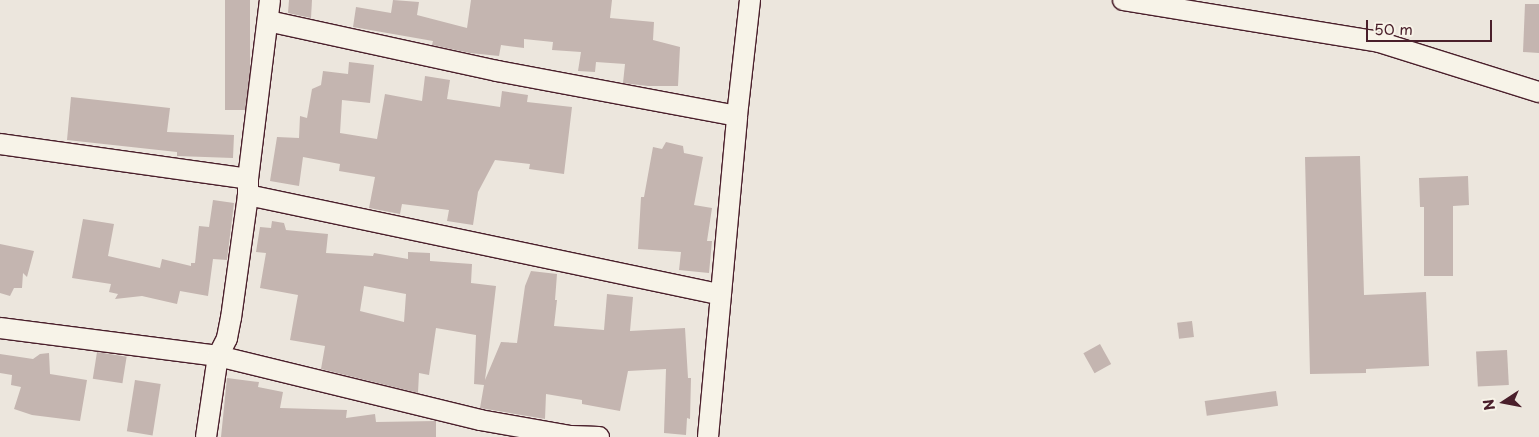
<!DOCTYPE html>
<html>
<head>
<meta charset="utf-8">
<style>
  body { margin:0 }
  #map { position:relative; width:1539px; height:437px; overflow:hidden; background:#ece6dd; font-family:"Playpen Sans",sans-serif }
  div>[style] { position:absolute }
  .building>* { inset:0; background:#c4b5b0; transform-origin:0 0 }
  .roads { filter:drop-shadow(1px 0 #4a1f2b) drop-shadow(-1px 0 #4a1f2b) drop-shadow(0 1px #4a1f2b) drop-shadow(0 -1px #4a1f2b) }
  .minor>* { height:20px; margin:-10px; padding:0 10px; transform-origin:10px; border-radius:10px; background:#f7f3e8 }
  span { translate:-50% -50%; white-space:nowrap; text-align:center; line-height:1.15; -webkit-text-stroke:4px #f7f3e8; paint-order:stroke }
  .north { position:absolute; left:1479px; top:377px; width:50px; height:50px; -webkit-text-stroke:4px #f7f3e8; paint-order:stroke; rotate:259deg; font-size:14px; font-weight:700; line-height:20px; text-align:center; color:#4a1f2b }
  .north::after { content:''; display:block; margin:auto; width:18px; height:22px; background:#4a1f2b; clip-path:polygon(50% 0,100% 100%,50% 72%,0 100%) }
  .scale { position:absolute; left:1366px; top:20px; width:126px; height:22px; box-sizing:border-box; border:2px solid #4a1f2b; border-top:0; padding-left:6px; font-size:15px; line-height:18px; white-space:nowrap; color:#4a1f2b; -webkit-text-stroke:4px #f7f3e8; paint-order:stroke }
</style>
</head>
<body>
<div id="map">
  <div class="building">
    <i style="left:225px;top:0;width:25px;height:110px"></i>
    <i style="clip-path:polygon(289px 0,312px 0,311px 18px,288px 13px)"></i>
    <i style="clip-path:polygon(393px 0,419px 2px,417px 15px,467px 28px,471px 0,612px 0,610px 18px,654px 22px,653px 40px,680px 47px,678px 86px,648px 86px,623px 83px,625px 64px,596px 62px,595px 72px,578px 71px,581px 52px,552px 50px,553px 42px,524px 39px,524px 48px,501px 45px,499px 56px,470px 53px,432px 45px,433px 41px,353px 27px,356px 7px,391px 13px)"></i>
    <i style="clip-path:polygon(1525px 4px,1539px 4px,1539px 53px,1523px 52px)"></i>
    <i style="clip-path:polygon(349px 62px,374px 65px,370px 103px,342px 100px,340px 133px,377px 139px,385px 94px,422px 101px,425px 76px,450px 80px,447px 99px,500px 107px,502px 91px,528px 95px,527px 102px,572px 107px,564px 174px,529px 169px,530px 164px,495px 160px,478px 192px,473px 225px,447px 221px,449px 210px,402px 204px,400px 214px,369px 208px,375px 177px,339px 171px,340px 164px,303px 157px,299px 186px,270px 181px,277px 137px,299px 138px,300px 116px,307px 118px,312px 89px,321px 85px,323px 71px,348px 74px)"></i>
    <i style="clip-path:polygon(71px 97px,170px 108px,167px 132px,234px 135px,233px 158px,177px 156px,177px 152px,67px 140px)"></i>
    <i style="clip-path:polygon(666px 142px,683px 146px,684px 153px,703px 157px,694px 205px,712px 208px,707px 241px,712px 241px,709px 273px,679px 270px,681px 252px,638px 249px,641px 197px,644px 197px,653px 147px,662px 149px)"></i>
    <i style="clip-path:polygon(1360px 156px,1364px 295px,1426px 292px,1429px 366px,1366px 369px,1366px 373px,1310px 374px,1305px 157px)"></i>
    <i style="clip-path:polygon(1468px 176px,1469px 205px,1453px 206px,1453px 276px,1424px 276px,1424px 207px,1420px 207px,1419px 178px)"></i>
    <i style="clip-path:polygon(213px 200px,234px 203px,227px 260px,213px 259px,208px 296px,180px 291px,177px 304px,142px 296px,115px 299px,118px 294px,109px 292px,111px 284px,72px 278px,83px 219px,114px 224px,108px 256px,160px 268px,162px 259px,191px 266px,191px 263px,195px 263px,199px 226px,209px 227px)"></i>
    <i style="clip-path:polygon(evenodd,272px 221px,284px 223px,286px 230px,328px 234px,326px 253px,373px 256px,374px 253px,408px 259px,408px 252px,430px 253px,430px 261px,472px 264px,471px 283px,496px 286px,485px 380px,501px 342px,517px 343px,525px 286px,531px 271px,557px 274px,555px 300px,557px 300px,554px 326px,604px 330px,607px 294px,633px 297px,630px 331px,685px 328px,688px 378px,691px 378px,690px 419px,687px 418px,686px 435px,664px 433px,666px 369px,628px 371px,620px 411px,582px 404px,582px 400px,546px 394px,545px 419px,480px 408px,484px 385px,474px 384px,476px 335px,436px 328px,429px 375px,419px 373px,418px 393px,321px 369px,325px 346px,290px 340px,298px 295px,260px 288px,266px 253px,256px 252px,260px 227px,271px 228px,272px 221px,364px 286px,406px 294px,404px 322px,360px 311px,364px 286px)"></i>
    <i style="clip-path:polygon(0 244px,34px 251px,27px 277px,23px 273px,22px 288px,14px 288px,10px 296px,0 293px)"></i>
    <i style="left:1192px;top:321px;width:16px;height:15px;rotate:83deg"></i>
    <i style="left:1100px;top:344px;width:23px;height:19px;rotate:61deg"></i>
    <i style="left:1507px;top:350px;width:35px;height:31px;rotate:87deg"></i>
    <i style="left:97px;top:352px;width:30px;height:27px;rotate:9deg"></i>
    <i style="clip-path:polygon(49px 353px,50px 374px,87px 380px,80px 421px,32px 415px,14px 409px,21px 387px,11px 385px,12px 375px,0 373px,0 354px,33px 359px,40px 354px)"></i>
    <i style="clip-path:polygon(227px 378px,259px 382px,258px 387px,283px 392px,280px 408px,347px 410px,346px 418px,375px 414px,376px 422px,436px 421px,436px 437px,221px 437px)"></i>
    <i style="left:135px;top:380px;width:26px;height:52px;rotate:9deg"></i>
    <i style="left:1276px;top:391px;width:15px;height:72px;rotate:82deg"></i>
  </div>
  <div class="roads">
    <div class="minor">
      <i style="left:1123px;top:0;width:259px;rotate:9.3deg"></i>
      <i style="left:1379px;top:42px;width:168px;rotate:17.4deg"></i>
      <i style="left:268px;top:21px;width:234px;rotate:12.3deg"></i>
      <i style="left:497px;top:71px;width:244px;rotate:10.6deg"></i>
      <i style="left:0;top:144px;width:250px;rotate:8deg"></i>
      <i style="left:248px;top:195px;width:483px;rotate:11.9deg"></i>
      <i style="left:0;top:328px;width:220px;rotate:7.3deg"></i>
      <i style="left:218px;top:356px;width:270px;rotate:13.7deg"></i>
      <i style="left:480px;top:420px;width:92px;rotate:10deg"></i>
      <i style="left:571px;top:436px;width:28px;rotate:2deg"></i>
      <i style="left:206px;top:437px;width:82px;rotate:-81.6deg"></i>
      <i style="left:218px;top:356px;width:20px;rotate:-63deg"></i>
      <i style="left:227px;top:338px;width:20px;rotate:-79deg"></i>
      <i style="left:231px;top:318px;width:124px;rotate:-82.1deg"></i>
      <i style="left:248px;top:195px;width:16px;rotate:-90deg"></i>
      <i style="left:248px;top:179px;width:180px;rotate:-83deg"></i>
      <i style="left:708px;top:437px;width:322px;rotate:-84.8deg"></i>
      <i style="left:737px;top:116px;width:117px;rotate:-83.6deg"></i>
    </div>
  </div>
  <div class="north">N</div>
  <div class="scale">50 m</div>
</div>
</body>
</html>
